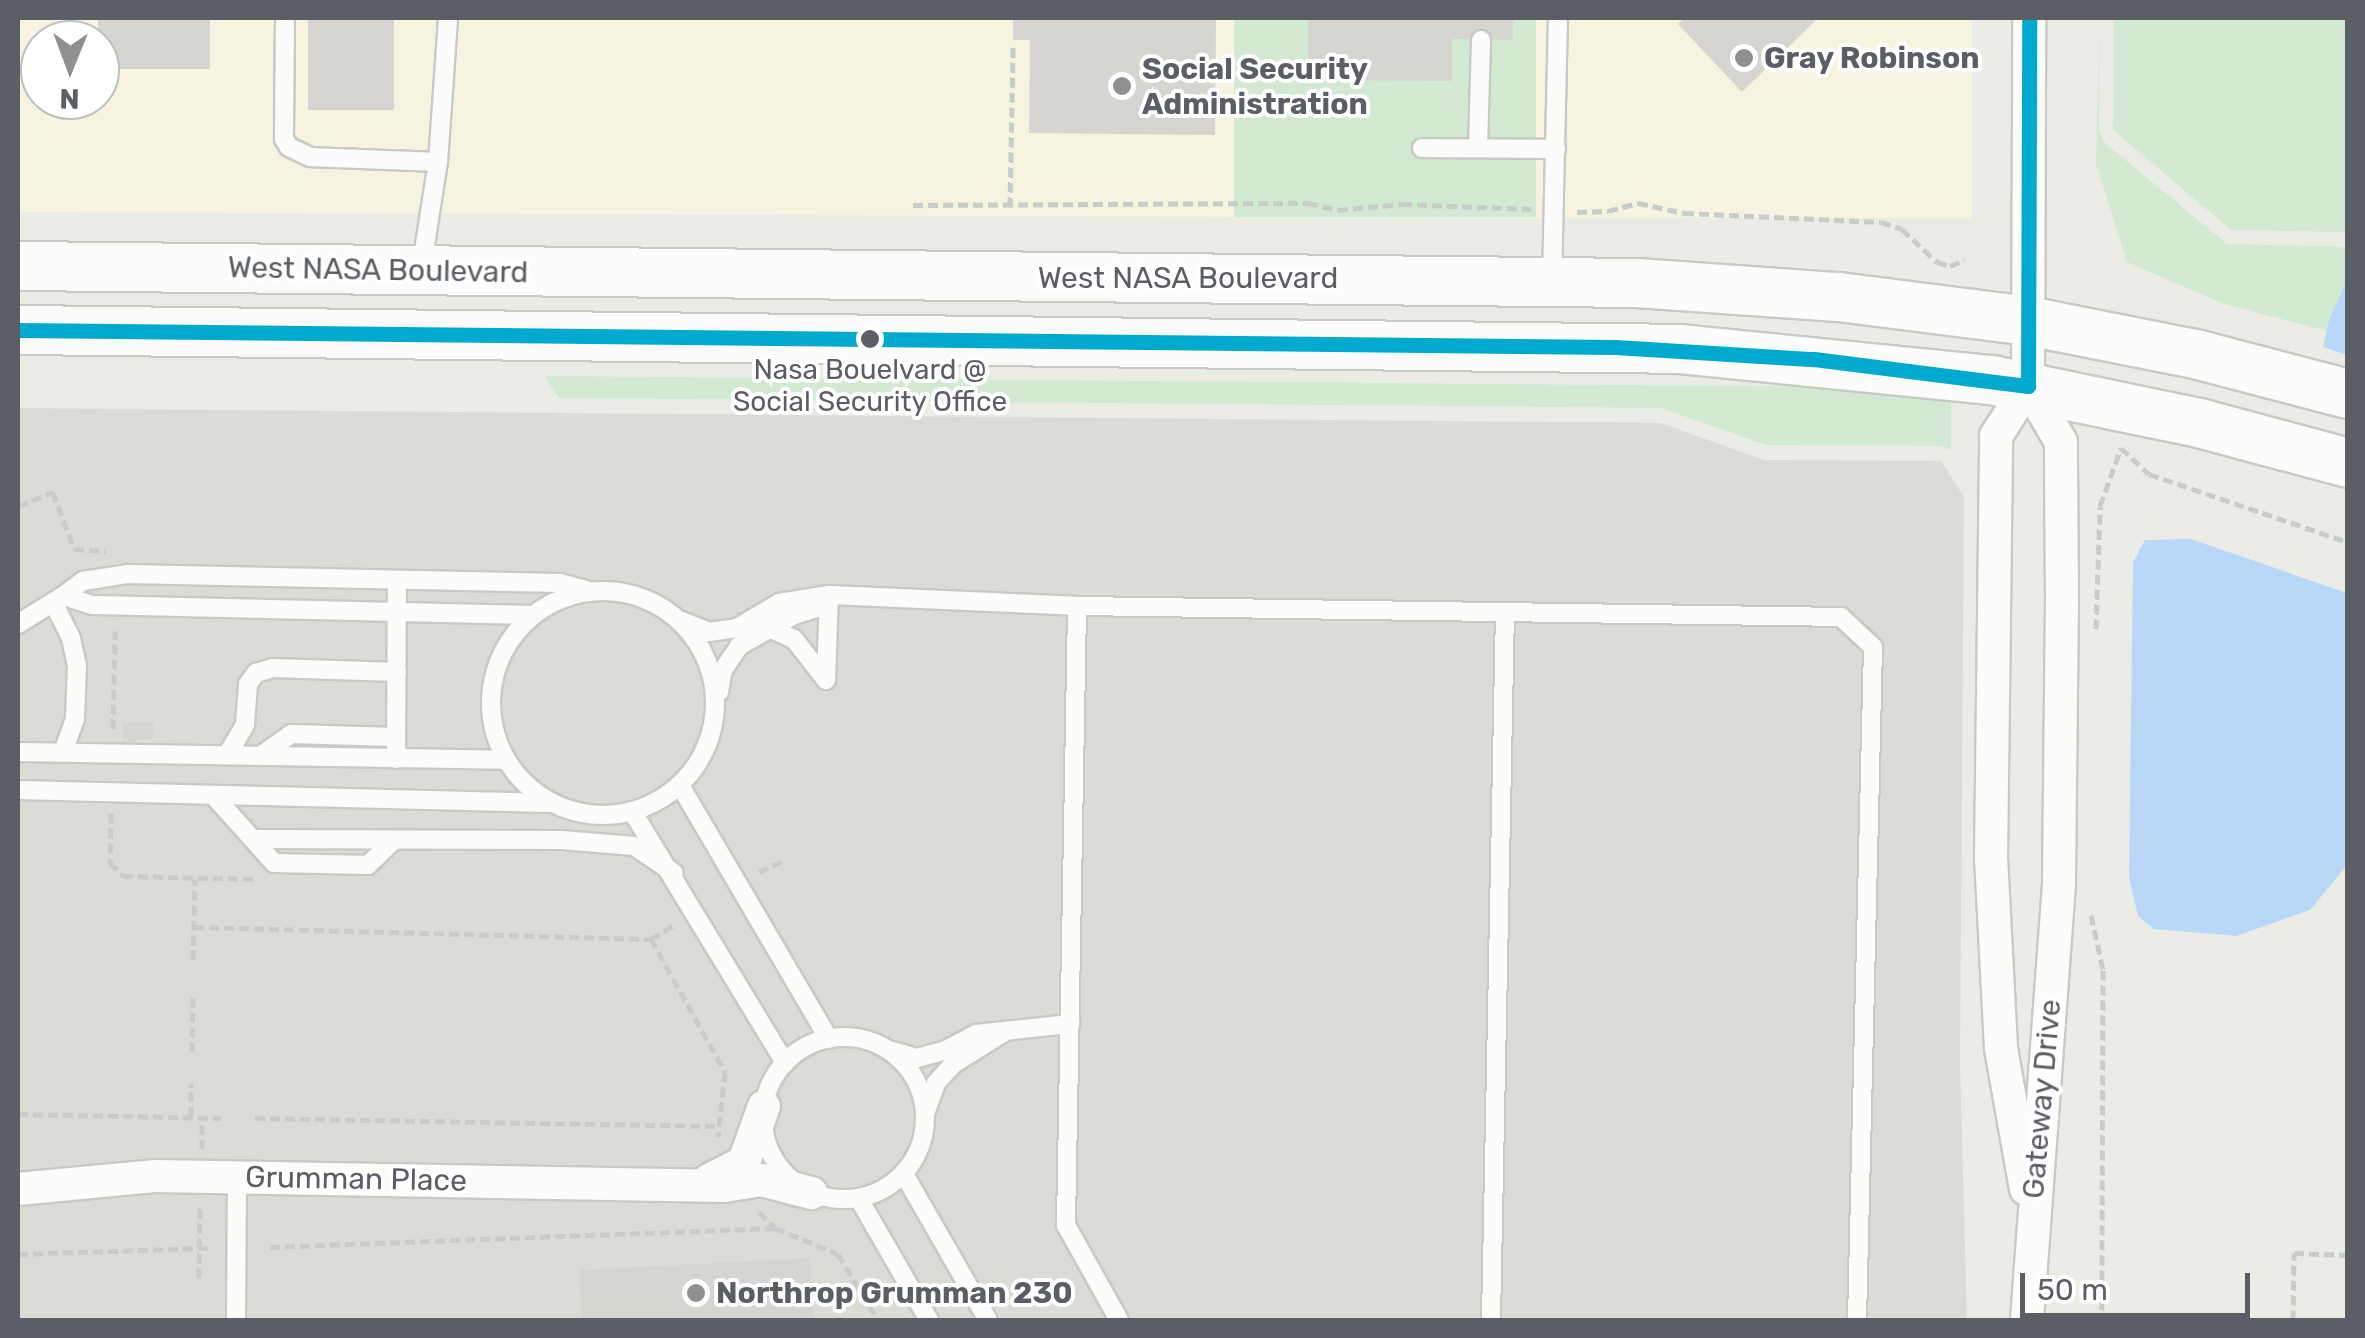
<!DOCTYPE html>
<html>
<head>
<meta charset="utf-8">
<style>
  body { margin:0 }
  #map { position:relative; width:2365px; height:1338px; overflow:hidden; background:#ecece6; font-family:Rubik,sans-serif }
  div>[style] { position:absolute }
  .commercial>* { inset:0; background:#f6f3de; transform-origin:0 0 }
  .industrial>* { inset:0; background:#dcdbd6 }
  .green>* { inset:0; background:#d2ead2; transform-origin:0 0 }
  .water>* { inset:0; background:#b9d8f8 }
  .building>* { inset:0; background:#d6d5d1; transform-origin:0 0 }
  .path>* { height:5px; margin-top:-2.5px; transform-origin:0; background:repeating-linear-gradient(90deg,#c8cdcb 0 10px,transparent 0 15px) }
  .roads { filter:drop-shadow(2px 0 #c9cac8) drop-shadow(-2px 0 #c9cac8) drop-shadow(0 2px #c9cac8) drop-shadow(0 -2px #c9cac8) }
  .lane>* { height:18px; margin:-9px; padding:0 9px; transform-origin:9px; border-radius:9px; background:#fcfcfb }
  .lane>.ring { margin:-9px; padding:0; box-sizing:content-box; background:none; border:18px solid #fcfcfb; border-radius:50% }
  .street>* { height:32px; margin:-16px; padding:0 16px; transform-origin:16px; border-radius:16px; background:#fcfcfb }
  .secondary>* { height:48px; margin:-24px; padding:0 24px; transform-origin:24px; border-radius:24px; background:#fcfcfb }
  .bus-1>* { height:15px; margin:-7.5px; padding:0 7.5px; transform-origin:7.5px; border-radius:7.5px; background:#00a9ce }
  .dots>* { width:28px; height:28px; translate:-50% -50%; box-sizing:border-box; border:5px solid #fff; border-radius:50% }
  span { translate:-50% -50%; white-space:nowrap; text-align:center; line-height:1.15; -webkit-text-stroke:8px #fff; paint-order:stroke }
  .bus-label { font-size:28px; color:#5b5f65 }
  .poi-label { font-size:30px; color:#5b5f65; font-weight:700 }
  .left { translate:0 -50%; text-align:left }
  .street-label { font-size:30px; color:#5b5f65 }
  .frame { position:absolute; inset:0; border:20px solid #5b5f65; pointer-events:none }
  .north { position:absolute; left:20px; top:20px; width:100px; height:100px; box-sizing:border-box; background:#fff; border:2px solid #bdbfc1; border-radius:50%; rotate:181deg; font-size:28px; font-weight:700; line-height:40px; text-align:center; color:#5b5f65 }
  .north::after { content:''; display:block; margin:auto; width:35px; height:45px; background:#8e9092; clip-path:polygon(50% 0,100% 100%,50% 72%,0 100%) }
  .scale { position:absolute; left:2020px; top:1273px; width:230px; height:45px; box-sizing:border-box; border:5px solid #5b5f65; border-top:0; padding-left:12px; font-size:30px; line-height:35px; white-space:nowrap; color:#5b5f65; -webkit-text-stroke:8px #fff; paint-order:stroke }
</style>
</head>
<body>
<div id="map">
  <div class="commercial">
    <i style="clip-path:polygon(evenodd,18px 18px,1234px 18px,1237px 217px,18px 212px,18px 18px,40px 40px,100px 40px,100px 100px,40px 100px,40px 40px)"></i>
    <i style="left:1536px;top:18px;width:436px;height:200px"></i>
  </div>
  <div class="industrial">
    <i style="clip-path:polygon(18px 408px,1661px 423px,1764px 460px,1941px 461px,1964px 497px,1960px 1063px,1967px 1320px,18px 1320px)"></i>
  </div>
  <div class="green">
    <i style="left:1234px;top:18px;width:302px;height:199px"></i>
    <i style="clip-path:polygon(2100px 18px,2099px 130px,2105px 143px,2227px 244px,2347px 247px,2347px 281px,2327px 331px,2224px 304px,2127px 262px,2096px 164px)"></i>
    <i style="clip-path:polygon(2114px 18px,2347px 18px,2347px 232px,2231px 230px,2113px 130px)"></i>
    <i style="clip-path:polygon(544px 376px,1857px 387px,1951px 399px,1951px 450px,1941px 446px,1766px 445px,1661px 408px,559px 398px)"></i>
  </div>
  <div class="water">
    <i style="clip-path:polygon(2347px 281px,2347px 355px,2323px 347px,2330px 317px)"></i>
    <i style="clip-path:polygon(2191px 539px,2347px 593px,2347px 865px,2310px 910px,2236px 936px,2154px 929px,2138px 916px,2129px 877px,2133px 562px,2145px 540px)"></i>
  </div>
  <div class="building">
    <i style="left:98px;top:18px;width:112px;height:51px"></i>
    <i style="left:308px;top:18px;width:86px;height:92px"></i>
    <i style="clip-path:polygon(1013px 18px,1216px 18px,1215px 135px,1029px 133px,1030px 40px,1013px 40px)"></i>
    <i style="clip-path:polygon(1308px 18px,1513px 18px,1513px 40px,1452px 39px,1452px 81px,1308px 80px)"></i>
    <i style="clip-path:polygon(1685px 18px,1818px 18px,1742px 92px,1678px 24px)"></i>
    <i style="clip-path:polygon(123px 722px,153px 722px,154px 738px,123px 743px)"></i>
    <i style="left:810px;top:1258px;width:62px;height:231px;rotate:87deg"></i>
  </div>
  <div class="path">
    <i style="left:913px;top:205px;width:395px;rotate:-0.3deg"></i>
    <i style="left:1308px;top:203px;width:31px;rotate:13deg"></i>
    <i style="left:1338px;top:210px;width:64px;rotate:-5.4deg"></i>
    <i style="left:1402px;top:204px;width:129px;rotate:2.2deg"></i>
    <i style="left:1010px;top:207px;width:160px;rotate:-88.9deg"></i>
    <i style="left:1577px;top:212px;width:31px;rotate:-2deg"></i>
    <i style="left:1608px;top:211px;width:31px;rotate:-15deg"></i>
    <i style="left:1638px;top:203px;width:47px;rotate:12.3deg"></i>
    <i style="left:1684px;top:213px;width:197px;rotate:2.6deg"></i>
    <i style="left:1881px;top:222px;width:22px;rotate:18deg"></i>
    <i style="left:1902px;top:229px;width:48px;rotate:43.3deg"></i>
    <i style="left:1937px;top:262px;width:14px;rotate:17deg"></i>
    <i style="left:1950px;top:266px;width:16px;rotate:-22deg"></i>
    <i style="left:18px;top:506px;width:38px;rotate:-22deg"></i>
    <i style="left:53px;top:492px;width:61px;rotate:69.8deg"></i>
    <i style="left:74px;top:549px;width:32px;rotate:4deg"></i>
    <i style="left:2096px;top:629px;width:123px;rotate:-88.1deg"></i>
    <i style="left:2100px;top:506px;width:62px;rotate:-70.1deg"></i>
    <i style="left:2121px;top:448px;width:38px;rotate:43deg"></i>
    <i style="left:2149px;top:474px;width:210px;rotate:18.9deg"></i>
    <i style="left:113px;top:729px;width:98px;rotate:-88.8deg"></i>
    <i style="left:111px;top:813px;width:50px;rotate:91.1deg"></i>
    <i style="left:110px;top:863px;width:18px;rotate:45deg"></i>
    <i style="left:123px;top:876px;width:135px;rotate:1.3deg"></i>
    <i style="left:759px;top:872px;width:26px;rotate:-25deg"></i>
    <i style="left:2091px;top:915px;width:56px;rotate:77.7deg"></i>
    <i style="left:2103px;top:970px;width:350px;rotate:90.2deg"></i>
    <i style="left:194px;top:927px;width:457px;rotate:1.5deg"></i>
    <i style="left:651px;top:939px;width:152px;rotate:60.9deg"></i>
    <i style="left:725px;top:1072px;width:65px;rotate:96.1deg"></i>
    <i style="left:651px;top:939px;width:27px;rotate:-31deg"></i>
    <i style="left:193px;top:960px;width:81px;rotate:-88.6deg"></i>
    <i style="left:192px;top:1052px;width:56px;rotate:-89deg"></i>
    <i style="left:18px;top:1114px;width:203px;rotate:1.1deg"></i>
    <i style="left:191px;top:1117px;width:34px;rotate:-90deg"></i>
    <i style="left:255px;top:1118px;width:463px;rotate:1deg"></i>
    <i style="left:202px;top:1149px;width:32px;rotate:-90deg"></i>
    <i style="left:759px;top:1212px;width:23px;rotate:45deg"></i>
    <i style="left:775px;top:1228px;width:68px;rotate:22.4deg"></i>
    <i style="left:838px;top:1254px;width:77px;rotate:58.8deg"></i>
    <i style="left:270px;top:1247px;width:505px;rotate:-2.15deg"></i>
    <i style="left:18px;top:1254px;width:196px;rotate:-1.8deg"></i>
    <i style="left:199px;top:1278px;width:72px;rotate:-89.2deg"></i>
    <i style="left:2293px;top:1320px;width:67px;rotate:-89.1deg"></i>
    <i style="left:2294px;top:1253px;width:54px;rotate:2.1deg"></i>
  </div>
  <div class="roads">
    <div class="lane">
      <i style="left:285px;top:18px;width:121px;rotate:90.5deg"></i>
      <i style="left:284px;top:139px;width:9px;rotate:58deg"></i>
      <i style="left:289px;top:147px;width:23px;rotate:25deg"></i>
      <i style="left:310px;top:157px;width:128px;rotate:2.2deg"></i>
      <i style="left:1422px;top:148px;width:134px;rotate:0.4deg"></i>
      <i style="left:1478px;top:148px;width:108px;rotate:-88.4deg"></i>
      <i style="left:421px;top:270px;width:109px;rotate:-81.1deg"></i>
      <i style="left:438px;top:162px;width:144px;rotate:-86deg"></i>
      <i style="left:1552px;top:281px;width:263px;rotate:-88.7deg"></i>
      <i class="ring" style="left:491px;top:591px;width:206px;height:206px"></i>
      <i style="left:63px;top:596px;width:25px;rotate:-37deg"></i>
      <i style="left:83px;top:581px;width:46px;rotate:-8.8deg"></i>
      <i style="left:128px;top:574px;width:432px;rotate:1.2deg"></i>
      <i style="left:560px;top:583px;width:27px;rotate:15deg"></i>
      <i style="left:53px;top:602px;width:40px;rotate:63.4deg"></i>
      <i style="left:71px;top:638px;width:29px;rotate:78deg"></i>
      <i style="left:77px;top:666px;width:53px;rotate:92.2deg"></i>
      <i style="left:75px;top:719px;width:35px;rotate:110deg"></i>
      <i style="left:682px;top:621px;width:29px;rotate:22deg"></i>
      <i style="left:709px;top:632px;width:28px;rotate:-8deg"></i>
      <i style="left:737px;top:628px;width:49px;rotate:-30.8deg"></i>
      <i style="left:779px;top:603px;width:51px;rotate:-9.1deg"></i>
      <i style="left:829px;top:595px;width:248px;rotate:2.5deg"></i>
      <i style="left:18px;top:624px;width:53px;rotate:-31.9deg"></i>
      <i style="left:63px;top:596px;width:31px;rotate:17deg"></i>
      <i style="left:93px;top:605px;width:439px;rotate:1.3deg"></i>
      <i style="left:769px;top:628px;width:27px;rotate:24deg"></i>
      <i style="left:794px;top:639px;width:52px;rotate:52deg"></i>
      <i style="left:826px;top:680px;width:84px;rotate:-88deg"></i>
      <i style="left:719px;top:692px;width:22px;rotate:-80deg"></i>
      <i style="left:723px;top:670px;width:29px;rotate:-56deg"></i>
      <i style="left:739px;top:646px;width:63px;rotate:-29.4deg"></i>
      <i style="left:794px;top:615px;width:34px;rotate:-17deg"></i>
      <i style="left:18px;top:752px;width:488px;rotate:0.9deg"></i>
      <i style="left:227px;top:755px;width:35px;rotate:-59deg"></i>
      <i style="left:245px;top:725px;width:41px;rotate:-85.8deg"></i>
      <i style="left:248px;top:684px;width:14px;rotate:-54deg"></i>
      <i style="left:256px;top:673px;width:17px;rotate:-17deg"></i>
      <i style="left:272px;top:668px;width:125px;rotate:1.8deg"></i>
      <i style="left:260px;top:756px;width:38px;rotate:-35deg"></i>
      <i style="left:291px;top:734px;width:105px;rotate:1.6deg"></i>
      <i style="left:396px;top:759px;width:179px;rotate:-89.7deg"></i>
      <i style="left:681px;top:787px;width:292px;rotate:59.6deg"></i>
      <i style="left:18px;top:790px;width:534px;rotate:1.39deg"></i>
      <i style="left:213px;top:795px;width:91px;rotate:48.1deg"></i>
      <i style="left:274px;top:863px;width:94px;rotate:1.2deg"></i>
      <i style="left:368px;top:865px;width:36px;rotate:-44deg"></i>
      <i style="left:632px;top:811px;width:295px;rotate:58.7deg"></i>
      <i style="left:253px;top:839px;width:309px;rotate:0.2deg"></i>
      <i style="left:562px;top:840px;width:72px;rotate:4.8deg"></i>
      <i style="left:634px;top:846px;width:48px;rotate:34deg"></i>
      <i class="ring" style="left:763px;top:1037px;width:144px;height:144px"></i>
      <i style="left:892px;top:1051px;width:26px;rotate:16deg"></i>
      <i style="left:917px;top:1058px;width:28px;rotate:-15deg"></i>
      <i style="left:944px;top:1051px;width:36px;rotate:-28deg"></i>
      <i style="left:976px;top:1034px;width:95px;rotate:-6.1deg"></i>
      <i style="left:926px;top:1111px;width:30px;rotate:-70deg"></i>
      <i style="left:936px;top:1083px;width:25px;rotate:-48deg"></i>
      <i style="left:953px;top:1064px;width:59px;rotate:-31.8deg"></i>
      <i style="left:904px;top:1174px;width:168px;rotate:60.1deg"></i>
      <i style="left:859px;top:1199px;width:140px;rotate:60deg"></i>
      <i style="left:236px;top:1320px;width:143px;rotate:-89.6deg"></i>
      <i style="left:1119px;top:1320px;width:109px;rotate:-119.2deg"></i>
      <i style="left:1066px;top:1225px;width:619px;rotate:-88.98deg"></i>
      <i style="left:1077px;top:606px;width:764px;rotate:0.82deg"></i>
      <i style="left:1841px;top:617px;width:44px;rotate:43.2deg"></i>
      <i style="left:1873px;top:647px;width:673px;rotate:91.36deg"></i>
      <i style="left:1491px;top:1320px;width:708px;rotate:-88.87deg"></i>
    </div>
    <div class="street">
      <i style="left:709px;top:1180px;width:39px;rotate:-27deg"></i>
      <i style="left:744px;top:1162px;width:59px;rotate:-70.3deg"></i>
      <i style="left:18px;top:1189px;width:139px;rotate:-5.4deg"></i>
      <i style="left:156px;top:1176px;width:568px;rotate:1.01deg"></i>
      <i style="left:724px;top:1186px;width:37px;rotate:-9deg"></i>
      <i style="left:761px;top:1180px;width:52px;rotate:14.6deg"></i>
      <i style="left:2026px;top:1189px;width:143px;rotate:-100.1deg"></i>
      <i style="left:2001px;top:1048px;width:189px;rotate:-93deg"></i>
      <i style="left:1991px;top:859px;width:423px;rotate:-89.3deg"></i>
      <i style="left:1996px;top:436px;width:59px;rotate:-57.4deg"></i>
      <i style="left:2027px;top:1320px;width:439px;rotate:-85.8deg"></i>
      <i style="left:2059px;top:882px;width:279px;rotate:-89.4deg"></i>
      <i style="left:2062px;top:603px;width:161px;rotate:-90.4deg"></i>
      <i style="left:2061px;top:442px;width:65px;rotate:-120.5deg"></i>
      <i style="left:2028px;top:386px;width:368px;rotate:-89.8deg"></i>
    </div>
    <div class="secondary">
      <i style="left:18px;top:266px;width:1619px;rotate:0.6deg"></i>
      <i style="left:1637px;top:283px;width:202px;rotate:4deg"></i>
      <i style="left:1839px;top:297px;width:191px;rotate:7.2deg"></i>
      <i style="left:2028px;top:321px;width:174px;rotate:11.2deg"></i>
      <i style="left:2199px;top:355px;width:154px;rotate:14.7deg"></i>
      <i style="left:18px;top:330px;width:1662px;rotate:0.65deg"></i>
      <i style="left:1680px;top:349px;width:314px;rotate:5.7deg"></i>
      <i style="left:1992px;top:380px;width:211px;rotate:11.7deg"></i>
      <i style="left:2199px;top:423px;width:154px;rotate:15deg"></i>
    </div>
  </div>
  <div class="bus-1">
    <i style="left:18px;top:330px;width:1597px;rotate:0.61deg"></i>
    <i style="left:1615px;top:347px;width:199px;rotate:3.5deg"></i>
    <i style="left:1814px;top:359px;width:216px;rotate:7.2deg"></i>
    <i style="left:2028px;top:386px;width:368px;rotate:-89.8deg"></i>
  </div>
  <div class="dots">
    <i style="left:1744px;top:58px;background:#8e9092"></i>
    <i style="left:1122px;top:86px;background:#8e9092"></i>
    <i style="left:870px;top:339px;background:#5b5f65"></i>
    <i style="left:696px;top:1293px;background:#8e9092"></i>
  </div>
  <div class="bus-label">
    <span style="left:870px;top:386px">Nasa Bouelvard @<br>Social Security Office</span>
  </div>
  <div class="poi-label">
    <span class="left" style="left:1764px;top:58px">Gray Robinson</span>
    <span class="left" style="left:1142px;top:86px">Social Security<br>Administration</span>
    <span class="left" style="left:716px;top:1293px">Northrop Grumman 230</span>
  </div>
  <div class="street-label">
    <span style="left:378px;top:270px;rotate:1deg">West NASA Boulevard</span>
    <span style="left:1188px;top:278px">West NASA Boulevard</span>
    <span style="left:2042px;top:1099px;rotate:-85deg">Gateway Drive</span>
    <span style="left:356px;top:1179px;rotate:1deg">Grumman Place</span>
  </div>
  <div class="frame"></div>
  <div class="north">N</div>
  <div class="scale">50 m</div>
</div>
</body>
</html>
